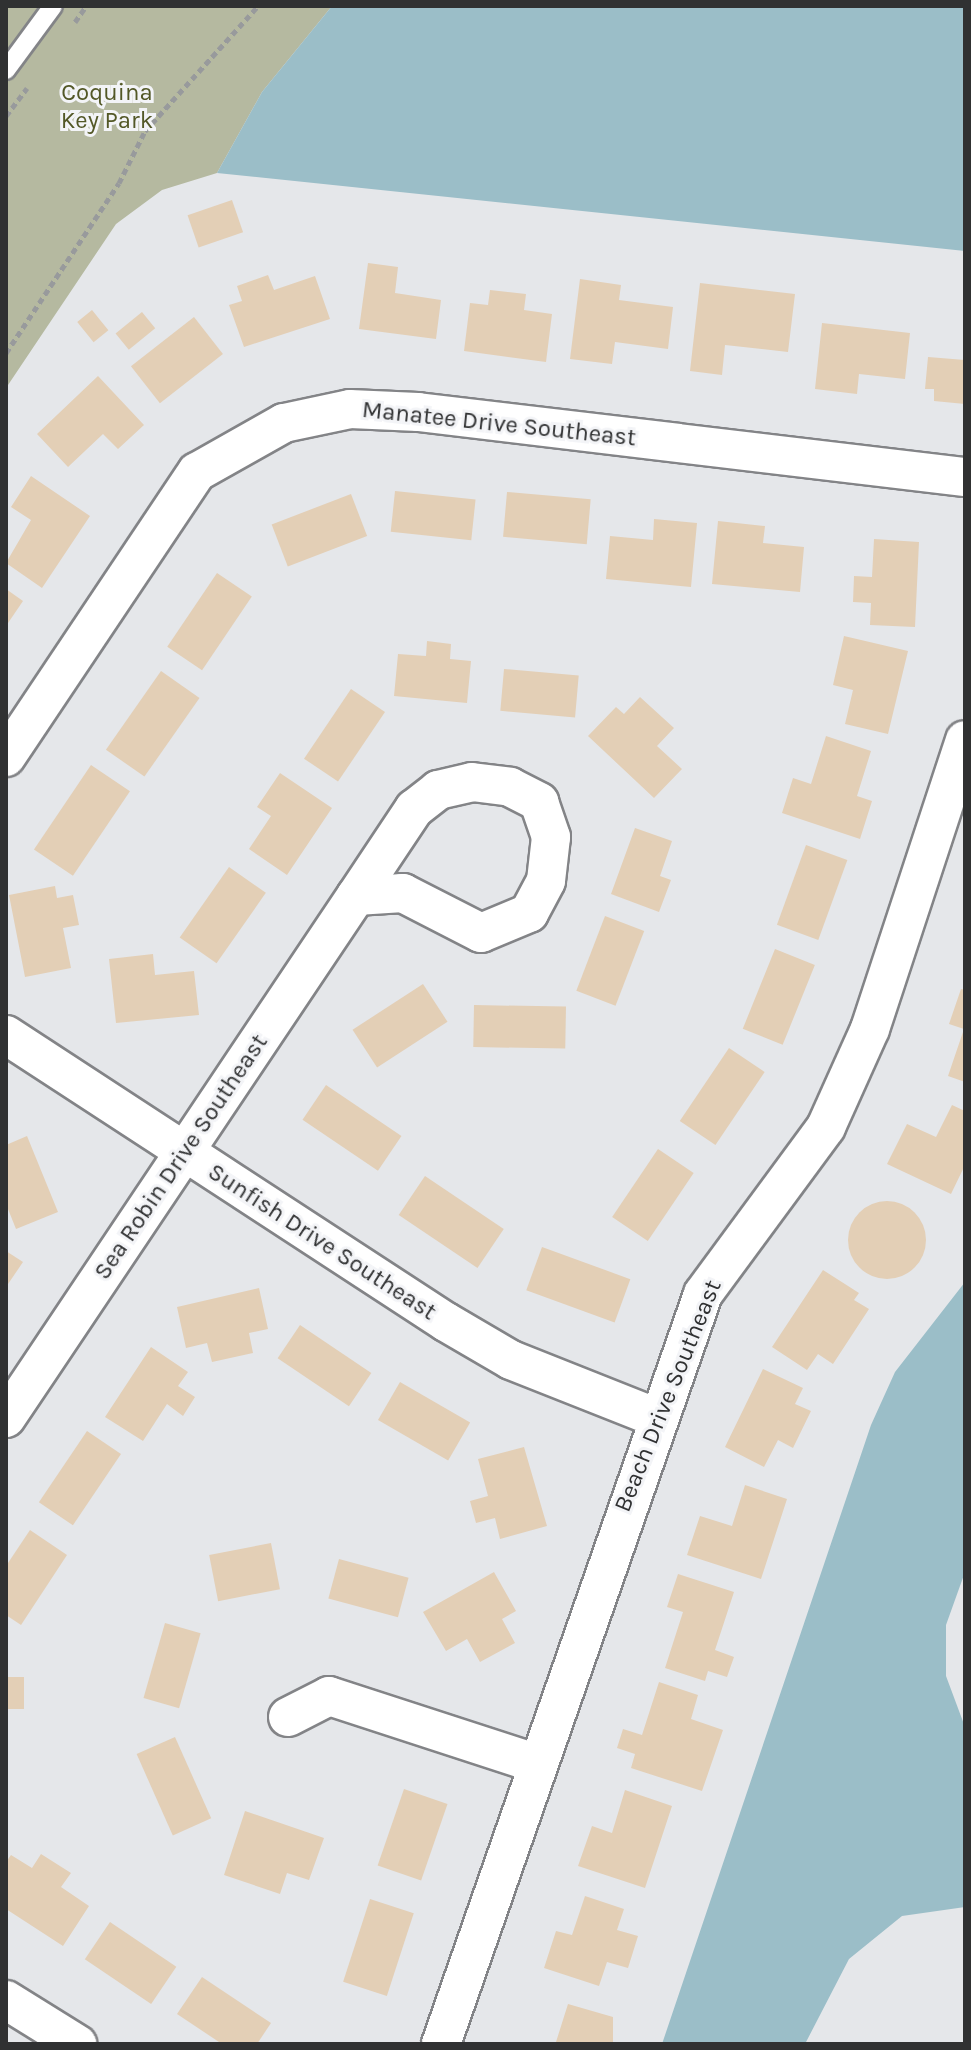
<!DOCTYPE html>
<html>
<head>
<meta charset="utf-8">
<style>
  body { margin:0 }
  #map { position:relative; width:971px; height:2050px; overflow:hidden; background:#e5e7ea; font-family:Karla,sans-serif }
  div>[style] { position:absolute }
  .green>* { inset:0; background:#b5b9a0 }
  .water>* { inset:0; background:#9bbec8 }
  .building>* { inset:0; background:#e3cfb6; transform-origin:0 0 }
  .round { border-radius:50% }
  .path>* { height:5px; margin-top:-2.5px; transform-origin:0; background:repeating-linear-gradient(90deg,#989a9c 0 6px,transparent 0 10px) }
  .roads { filter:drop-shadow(2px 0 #838487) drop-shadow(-2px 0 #838487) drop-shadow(0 2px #838487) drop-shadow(0 -2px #838487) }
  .service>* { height:18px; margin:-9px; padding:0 9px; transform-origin:9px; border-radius:9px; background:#fff }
  .minor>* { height:38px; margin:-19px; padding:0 19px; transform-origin:19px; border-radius:19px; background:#fff }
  span { translate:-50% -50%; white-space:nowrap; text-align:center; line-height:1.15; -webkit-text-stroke:6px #f3f4f7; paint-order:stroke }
  .park-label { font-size:24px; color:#535827 }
  .street-label { font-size:24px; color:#303132 }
  .frame { position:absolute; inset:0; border:8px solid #303132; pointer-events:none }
</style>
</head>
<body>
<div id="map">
  <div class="green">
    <i style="clip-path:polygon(6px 6px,332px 6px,262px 92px,217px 173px,162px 190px,116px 224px,6px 388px)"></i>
  </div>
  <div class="water">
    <i style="clip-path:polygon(332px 6px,965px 6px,965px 251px,217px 173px,262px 92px)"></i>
    <i style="clip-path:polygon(965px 1282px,965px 1572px,946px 1625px,946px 1676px,965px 1727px,965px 1907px,902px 1916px,849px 1959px,805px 2044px,662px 2044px,871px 1425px,895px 1372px)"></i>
  </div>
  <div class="building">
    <i style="left:232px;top:200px;width:34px;height:47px;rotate:71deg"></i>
    <i style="clip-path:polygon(368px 263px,398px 267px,395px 293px,441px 300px,436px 339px,359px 329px)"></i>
    <i style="clip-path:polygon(268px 275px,274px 290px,315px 276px,330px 319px,244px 347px,229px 305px,242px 301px,237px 286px)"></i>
    <i style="clip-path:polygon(580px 279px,621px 285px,619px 300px,673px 307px,668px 349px,615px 342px,612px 364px,570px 359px)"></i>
    <i style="clip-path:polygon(700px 283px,795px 294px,788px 352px,725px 345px,722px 375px,690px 371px)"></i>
    <i style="clip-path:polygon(490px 290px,526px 294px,524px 310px,552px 314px,546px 362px,464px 351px,470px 303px,488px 305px)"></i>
    <i style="left:92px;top:310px;width:26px;height:19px;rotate:51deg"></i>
    <i style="left:142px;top:312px;width:21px;height:34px;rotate:51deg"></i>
    <i style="left:194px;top:317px;width:47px;height:80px;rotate:52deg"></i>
    <i style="clip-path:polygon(822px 323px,910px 333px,905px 379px,859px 374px,857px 394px,815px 389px)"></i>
    <i style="clip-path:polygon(928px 357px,965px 360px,965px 404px,934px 401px,934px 389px,925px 389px)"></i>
    <i style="clip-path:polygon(98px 376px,144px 425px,118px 449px,103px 434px,68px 467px,37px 434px)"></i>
    <i style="clip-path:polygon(31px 476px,90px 516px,42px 588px,6px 563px,31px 520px,11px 507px)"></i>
    <i style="left:395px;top:491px;width:81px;height:41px;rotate:6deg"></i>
    <i style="left:507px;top:492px;width:84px;height:45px;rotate:5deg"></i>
    <i style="left:351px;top:494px;width:45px;height:85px;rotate:69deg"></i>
    <i style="clip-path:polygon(654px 519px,697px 523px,691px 587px,606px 579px,610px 536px,653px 540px)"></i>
    <i style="clip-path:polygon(718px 521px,765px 526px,763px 543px,804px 547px,800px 592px,712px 584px)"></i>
    <i style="clip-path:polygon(874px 539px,919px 542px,915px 627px,870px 625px,871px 603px,853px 602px,854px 576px,872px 577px)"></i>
    <i style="left:217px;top:573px;width:42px;height:89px;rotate:34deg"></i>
    <i style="clip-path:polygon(6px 589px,23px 601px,6px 626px)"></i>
    <i style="clip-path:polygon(844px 636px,908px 651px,888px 734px,845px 724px,853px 690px,833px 685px)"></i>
    <i style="clip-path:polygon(427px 641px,451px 644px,450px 659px,471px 661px,467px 703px,394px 696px,398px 654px,426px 656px)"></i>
    <i style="left:504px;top:669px;width:75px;height:42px;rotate:5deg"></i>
    <i style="left:161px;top:671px;width:47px;height:96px;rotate:35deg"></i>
    <i style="left:351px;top:689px;width:41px;height:84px;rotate:34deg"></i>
    <i style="clip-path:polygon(640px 697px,674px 728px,657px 746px,682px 769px,654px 798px,588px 736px,616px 707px,624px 714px)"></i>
    <i style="clip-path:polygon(826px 736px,871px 751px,857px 796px,872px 801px,860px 839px,782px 813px,793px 778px,811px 784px)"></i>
    <i style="left:91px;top:765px;width:47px;height:102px;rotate:34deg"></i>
    <i style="clip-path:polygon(280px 773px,332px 808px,287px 875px,249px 849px,271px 816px,257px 807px)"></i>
    <i style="clip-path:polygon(635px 828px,672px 841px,660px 876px,671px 880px,659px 912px,611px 894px)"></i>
    <i style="left:806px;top:845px;width:44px;height:85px;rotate:20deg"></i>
    <i style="left:229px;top:867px;width:45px;height:86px;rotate:35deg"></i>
    <i style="clip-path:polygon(55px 886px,57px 898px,73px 895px,79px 925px,63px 928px,71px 968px,25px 977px,9px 895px)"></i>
    <i style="left:605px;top:916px;width:42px;height:80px;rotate:21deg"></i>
    <i style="left:775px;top:949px;width:43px;height:86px;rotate:22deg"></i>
    <i style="clip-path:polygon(153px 954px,155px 975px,194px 971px,199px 1015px,116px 1023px,109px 959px)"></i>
    <i style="left:423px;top:984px;width:45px;height:84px;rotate:57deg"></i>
    <i style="clip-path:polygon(961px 989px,965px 990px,965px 1082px,948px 1076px,964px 1029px,949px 1024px)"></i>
    <i style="left:474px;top:1005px;width:92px;height:42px;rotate:1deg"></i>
    <i style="left:729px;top:1048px;width:43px;height:88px;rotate:34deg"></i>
    <i style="left:326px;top:1085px;width:91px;height:42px;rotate:34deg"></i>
    <i style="clip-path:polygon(952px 1105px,965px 1111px,965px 1165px,951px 1194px,887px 1164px,907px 1124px,936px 1137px)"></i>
    <i style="clip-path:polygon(27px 1136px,58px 1212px,16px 1229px,6px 1204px,6px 1145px)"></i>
    <i style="left:658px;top:1149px;width:43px;height:82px;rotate:34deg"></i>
    <i style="left:425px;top:1176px;width:95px;height:47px;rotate:34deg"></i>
    <i class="round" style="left:848px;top:1201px;width:78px;height:78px"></i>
    <i style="left:542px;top:1247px;width:94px;height:46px;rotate:20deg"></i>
    <i style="clip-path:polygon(6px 1251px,23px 1262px,6px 1287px)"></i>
    <i style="clip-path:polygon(823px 1270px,859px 1293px,854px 1300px,869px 1309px,833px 1364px,818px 1354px,807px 1370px,772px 1347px)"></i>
    <i style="clip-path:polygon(259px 1288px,268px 1329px,249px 1333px,253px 1353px,212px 1362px,207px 1343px,186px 1348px,177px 1307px)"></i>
    <i style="left:300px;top:1325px;width:86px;height:40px;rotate:34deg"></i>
    <i style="clip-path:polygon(151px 1347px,188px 1372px,178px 1386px,195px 1397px,183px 1416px,167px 1404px,143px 1441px,105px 1417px)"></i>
    <i style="clip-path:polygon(763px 1369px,803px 1388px,795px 1404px,811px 1411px,793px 1448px,778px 1440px,764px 1467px,725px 1447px)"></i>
    <i style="left:400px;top:1382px;width:81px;height:44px;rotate:30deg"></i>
    <i style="left:87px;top:1431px;width:41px;height:86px;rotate:34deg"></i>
    <i style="clip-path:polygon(524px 1447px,547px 1526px,500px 1539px,495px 1518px,476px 1523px,470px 1501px,488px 1496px,478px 1459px)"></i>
    <i style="clip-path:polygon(745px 1485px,787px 1499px,761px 1579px,687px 1555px,700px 1516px,732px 1526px)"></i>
    <i style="clip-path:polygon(30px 1530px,67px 1555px,21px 1625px,6px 1615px,6px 1566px)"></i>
    <i style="left:271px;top:1543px;width:47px;height:63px;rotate:79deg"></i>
    <i style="left:339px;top:1559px;width:72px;height:41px;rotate:15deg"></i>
    <i style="clip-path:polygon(494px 1572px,516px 1611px,502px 1619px,515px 1643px,480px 1662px,467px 1639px,446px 1651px,423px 1612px)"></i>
    <i style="clip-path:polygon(678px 1574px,734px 1592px,715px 1650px,734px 1657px,727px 1677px,708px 1671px,705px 1681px,665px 1668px,683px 1612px,667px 1607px)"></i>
    <i style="left:165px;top:1623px;width:37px;height:78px;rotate:16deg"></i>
    <i style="left:6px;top:1677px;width:18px;height:32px"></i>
    <i style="clip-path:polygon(659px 1682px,698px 1695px,691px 1719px,723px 1730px,702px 1791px,631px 1768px,635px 1754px,617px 1748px,623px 1729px,642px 1735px)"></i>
    <i style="left:175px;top:1737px;width:89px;height:42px;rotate:66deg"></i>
    <i style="left:404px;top:1789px;width:46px;height:81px;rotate:19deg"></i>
    <i style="clip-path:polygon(625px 1790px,672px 1806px,645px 1888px,578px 1866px,592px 1826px,612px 1833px)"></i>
    <i style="clip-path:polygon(245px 1811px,324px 1838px,309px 1880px,287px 1873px,280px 1894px,224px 1875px)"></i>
    <i style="clip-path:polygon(41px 1854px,71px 1873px,61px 1887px,89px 1906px,63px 1946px,6px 1909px,6px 1862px,11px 1855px,32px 1868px)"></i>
    <i style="clip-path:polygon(585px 1896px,624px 1909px,617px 1930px,638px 1936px,628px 1968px,607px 1962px,599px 1986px,544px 1968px,556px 1931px,572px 1935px)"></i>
    <i style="left:370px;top:1899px;width:46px;height:87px;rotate:18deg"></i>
    <i style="left:110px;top:1922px;width:80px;height:45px;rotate:34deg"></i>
    <i style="clip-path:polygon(202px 1977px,271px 2023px,257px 2044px,222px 2044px,177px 2014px)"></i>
    <i style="clip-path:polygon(568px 2004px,613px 2017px,613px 2044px,543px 2044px,556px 2042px)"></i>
  </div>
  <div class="path">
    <i style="left:75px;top:22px;width:19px;rotate:-55deg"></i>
    <i style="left:6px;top:116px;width:35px;rotate:-53deg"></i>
    <i style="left:6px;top:353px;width:204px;rotate:-56.4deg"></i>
    <i style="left:119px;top:183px;width:58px;rotate:-63.4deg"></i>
    <i style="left:145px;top:131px;width:169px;rotate:-47.9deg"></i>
  </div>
  <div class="roads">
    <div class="service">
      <i style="left:6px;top:70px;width:79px;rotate:-53.7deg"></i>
    </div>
    <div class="minor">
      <i style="left:6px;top:757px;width:343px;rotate:-56.2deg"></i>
      <i style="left:197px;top:472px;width:100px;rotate:-29.4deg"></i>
      <i style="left:284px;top:423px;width:67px;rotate:-12deg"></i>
      <i style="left:350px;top:409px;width:68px;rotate:2.5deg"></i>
      <i style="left:418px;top:412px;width:551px;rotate:6.78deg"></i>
      <i style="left:472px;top:782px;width:38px;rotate:7deg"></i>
      <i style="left:510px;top:787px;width:33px;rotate:27deg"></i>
      <i style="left:539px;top:802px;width:37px;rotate:71deg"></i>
      <i style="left:551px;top:837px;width:44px;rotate:96.5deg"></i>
      <i style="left:546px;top:881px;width:36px;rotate:118deg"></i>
      <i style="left:529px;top:913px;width:52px;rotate:157.4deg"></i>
      <i style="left:481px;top:933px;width:88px;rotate:-152.9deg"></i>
      <i style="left:403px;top:893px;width:47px;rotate:176.3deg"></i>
      <i style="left:356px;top:896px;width:105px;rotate:-56.3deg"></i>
      <i style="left:414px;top:809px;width:31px;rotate:-38deg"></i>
      <i style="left:438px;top:790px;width:35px;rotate:-13deg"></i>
      <i style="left:6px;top:1035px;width:525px;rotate:33.12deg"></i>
      <i style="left:446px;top:1322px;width:75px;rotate:30.3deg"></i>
      <i style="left:511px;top:1360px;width:155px;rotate:21.6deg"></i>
      <i style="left:6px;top:1418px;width:628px;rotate:-56.16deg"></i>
      <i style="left:288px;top:1717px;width:46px;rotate:-27.1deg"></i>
      <i style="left:329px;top:1696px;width:217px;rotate:18deg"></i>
      <i style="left:6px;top:2000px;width:84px;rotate:31.8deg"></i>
      <i style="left:441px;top:2044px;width:794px;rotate:-70.74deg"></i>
      <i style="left:703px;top:1294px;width:207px;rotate:-53.6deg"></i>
      <i style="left:826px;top:1127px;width:107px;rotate:-65.8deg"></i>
      <i style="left:870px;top:1029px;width:304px;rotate:-71.8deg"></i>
    </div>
  </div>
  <div class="park-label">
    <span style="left:107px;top:107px">Coquina<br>Key Park</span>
  </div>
  <div class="street-label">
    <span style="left:499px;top:424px;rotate:6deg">Manatee Drive Southeast</span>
    <span style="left:181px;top:1157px;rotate:-56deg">Sea Robin Drive Southeast</span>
    <span style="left:322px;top:1242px;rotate:33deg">Sunfish Drive Southeast</span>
    <span style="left:668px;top:1396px;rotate:-68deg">Beach Drive Southeast</span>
  </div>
  <div class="frame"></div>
</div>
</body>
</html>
